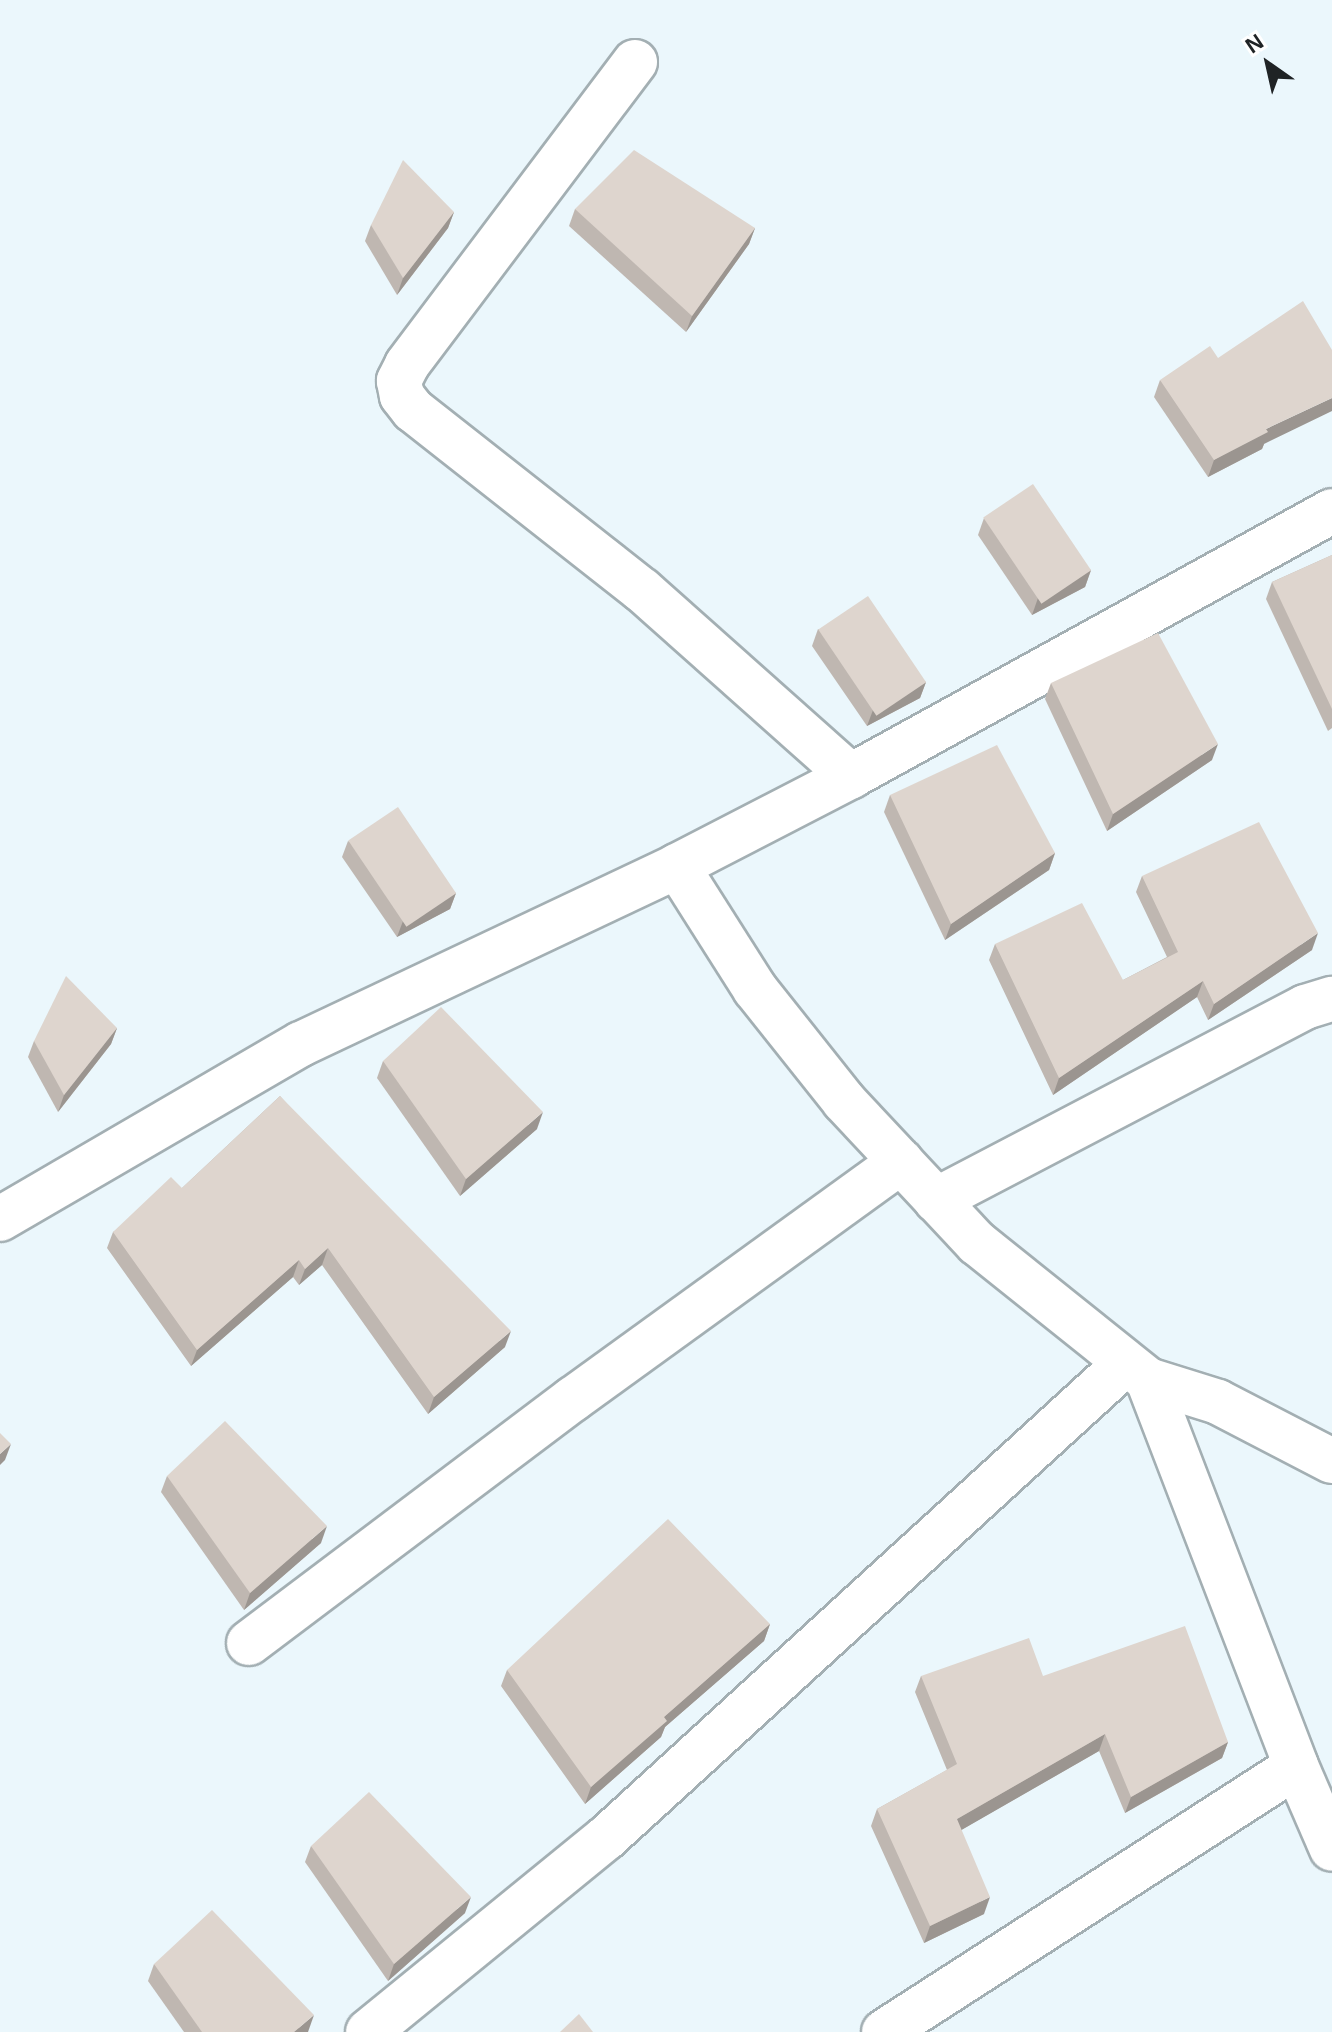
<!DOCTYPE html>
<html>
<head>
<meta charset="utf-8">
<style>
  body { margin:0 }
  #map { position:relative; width:1332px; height:2032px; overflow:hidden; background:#ebf7fc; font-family:Helvetica,sans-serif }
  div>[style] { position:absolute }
  .roads { filter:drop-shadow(2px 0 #a3afb3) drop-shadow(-2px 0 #a3afb3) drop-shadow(0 2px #a3afb3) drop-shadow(0 -2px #a3afb3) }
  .minor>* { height:44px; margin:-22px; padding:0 22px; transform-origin:22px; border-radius:22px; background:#fff }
  .wall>* { inset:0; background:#bfb7b1 }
  .shaded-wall>* { inset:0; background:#9b9590 }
  .building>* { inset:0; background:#ded5ce; transform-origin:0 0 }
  span { translate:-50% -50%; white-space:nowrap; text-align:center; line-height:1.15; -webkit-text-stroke:7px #fff; paint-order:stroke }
  .north { position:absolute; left:1228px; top:24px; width:80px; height:80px; -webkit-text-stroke:6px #fff; paint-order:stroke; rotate:326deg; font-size:22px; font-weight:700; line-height:32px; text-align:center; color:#1f2325 }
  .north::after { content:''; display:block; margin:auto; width:28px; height:36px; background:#1f2325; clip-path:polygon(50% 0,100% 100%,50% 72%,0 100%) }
</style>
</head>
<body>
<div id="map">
  <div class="roads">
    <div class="minor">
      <i style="left:635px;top:62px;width:379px;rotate:127deg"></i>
      <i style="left:407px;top:365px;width:18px;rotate:117deg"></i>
      <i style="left:399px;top:381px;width:15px;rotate:79deg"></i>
      <i style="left:402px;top:396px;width:18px;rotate:52deg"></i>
      <i style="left:413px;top:410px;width:291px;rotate:38.2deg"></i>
      <i style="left:642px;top:590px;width:280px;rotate:41.7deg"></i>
      <i style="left:677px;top:866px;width:146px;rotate:57.6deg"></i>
      <i style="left:755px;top:989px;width:143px;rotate:51.5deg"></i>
      <i style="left:844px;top:1101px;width:195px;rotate:46.9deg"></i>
      <i style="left:977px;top:1243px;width:219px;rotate:38.7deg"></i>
      <i style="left:1148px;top:1380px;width:413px;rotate:69deg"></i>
      <i style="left:1296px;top:1766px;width:90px;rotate:66.6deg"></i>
      <i style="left:936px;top:1200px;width:416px;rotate:-27.6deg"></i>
      <i style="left:1305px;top:1007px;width:28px;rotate:-17deg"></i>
      <i style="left:0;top:1219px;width:348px;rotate:-30.2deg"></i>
      <i style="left:301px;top:1044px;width:416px;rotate:-25.3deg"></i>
      <i style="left:677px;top:866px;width:196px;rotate:-27.3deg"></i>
      <i style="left:851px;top:776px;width:549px;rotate:-28.85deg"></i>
      <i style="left:1148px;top:1380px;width:73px;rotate:17.4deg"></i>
      <i style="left:1218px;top:1402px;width:128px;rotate:27.4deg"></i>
      <i style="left:249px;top:1643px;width:406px;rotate:-37deg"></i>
      <i style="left:573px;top:1399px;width:405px;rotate:-35.9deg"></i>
      <i style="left:368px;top:2032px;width:307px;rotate:-39.2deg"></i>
      <i style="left:606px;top:1838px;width:704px;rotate:-42.41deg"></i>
      <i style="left:884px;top:2032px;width:490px;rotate:-32.8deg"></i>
    </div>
  </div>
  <div class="wall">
    <i style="clip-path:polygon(575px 209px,755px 228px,749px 244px,686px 332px,569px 226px)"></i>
    <i style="clip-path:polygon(454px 212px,448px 228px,397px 295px,365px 241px,371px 225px)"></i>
    <i style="clip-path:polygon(1160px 380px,1264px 444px,1262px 449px,1208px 477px,1154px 397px)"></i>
    <i style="clip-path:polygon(984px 518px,1091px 570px,1085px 587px,1032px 615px,978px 535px)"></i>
    <i style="clip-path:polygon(1332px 555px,1332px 728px,1328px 731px,1266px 599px,1272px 582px)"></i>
    <i style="clip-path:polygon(818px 629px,926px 682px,920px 698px,867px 726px,812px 646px)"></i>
    <i style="clip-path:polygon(1051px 683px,1212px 760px,1107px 831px,1045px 699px)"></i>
    <i style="clip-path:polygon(890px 795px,1055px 853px,1049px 870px,945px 940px,884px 812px)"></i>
    <i style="clip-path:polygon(348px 841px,456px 893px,450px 909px,397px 937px,342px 857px)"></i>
    <i style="clip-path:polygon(1142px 876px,1312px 950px,1208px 1020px,1197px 997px,1053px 1095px,989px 960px,995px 944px,1123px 980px,1167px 957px,1136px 892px)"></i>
    <i style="clip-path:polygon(117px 1028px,111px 1044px,58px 1112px,28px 1057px,34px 1041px)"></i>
    <i style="clip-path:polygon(383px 1061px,537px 1129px,460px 1196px,377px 1078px)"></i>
    <i style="clip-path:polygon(280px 1096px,505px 1347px,428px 1414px,322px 1265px,299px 1285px,293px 1277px,191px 1366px,107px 1248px,113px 1232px,182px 1188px)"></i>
    <i style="clip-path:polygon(167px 1476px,321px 1543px,244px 1610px,161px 1492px)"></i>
    <i style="clip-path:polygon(770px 1624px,764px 1641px,665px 1727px,661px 1737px,585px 1804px,501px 1686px,507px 1670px)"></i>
    <i style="clip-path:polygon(921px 1676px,1043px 1676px,1228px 1742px,1222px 1758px,1125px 1813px,1099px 1751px,961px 1830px,984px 1914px,924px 1943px,871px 1826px,877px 1809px,947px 1770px,915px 1692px)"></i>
    <i style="clip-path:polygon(311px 1846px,465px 1913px,388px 1981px,305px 1862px)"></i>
    <i style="clip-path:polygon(154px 1964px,307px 2032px,184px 2032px,148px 1981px)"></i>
  </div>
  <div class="shaded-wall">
    <i style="clip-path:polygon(454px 212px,448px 228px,397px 295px,403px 278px)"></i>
    <i style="clip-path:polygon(755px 228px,749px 244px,686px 332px,692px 316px)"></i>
    <i style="clip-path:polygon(1332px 398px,1332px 411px,1264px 444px,1262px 449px,1208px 477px,1214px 460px,1266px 429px)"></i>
    <i style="clip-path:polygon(1091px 570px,1085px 587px,1032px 615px,1038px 598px)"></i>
    <i style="clip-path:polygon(926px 682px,920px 698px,867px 726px,873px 710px)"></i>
    <i style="clip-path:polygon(1218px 744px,1212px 760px,1107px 831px,1113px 814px)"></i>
    <i style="clip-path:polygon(1055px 853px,1049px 870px,945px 940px,951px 924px)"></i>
    <i style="clip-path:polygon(456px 893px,450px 909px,397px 937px,403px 921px)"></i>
    <i style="clip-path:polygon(1318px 933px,1312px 950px,1208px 1020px,1214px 1004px)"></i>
    <i style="clip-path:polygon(1203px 981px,1197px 997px,1053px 1095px,1059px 1078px)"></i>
    <i style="clip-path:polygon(117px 1028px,111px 1044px,58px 1112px,64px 1095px)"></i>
    <i style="clip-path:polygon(543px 1112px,537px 1129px,460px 1196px,466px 1179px)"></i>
    <i style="clip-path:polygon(328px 1248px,322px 1265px,299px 1285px,305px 1269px)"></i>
    <i style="clip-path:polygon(299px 1260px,293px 1277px,191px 1366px,197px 1350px)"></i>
    <i style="clip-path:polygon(511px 1331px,505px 1347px,428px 1414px,434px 1397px)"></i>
    <i style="clip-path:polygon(11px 1444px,5px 1460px,0 1465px,0 1454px)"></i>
    <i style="clip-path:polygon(327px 1526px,321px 1543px,244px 1610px,250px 1593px)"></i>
    <i style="clip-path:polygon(770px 1624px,764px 1641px,665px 1727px,661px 1737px,585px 1804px,591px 1787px,664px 1717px)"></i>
    <i style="clip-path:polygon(1105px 1734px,1099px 1751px,951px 1836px,957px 1819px)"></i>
    <i style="clip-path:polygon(1228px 1742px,1222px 1758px,1125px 1813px,1131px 1797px)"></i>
    <i style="clip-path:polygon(471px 1897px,465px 1913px,388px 1981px,394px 1964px)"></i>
    <i style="clip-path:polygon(990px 1897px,984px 1914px,924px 1943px,930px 1926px)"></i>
    <i style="clip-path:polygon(314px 2015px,308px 2032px,294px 2032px)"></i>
  </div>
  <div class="building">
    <i style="clip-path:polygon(634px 150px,755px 228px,692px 316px,575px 209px)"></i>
    <i style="clip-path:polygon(403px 160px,454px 212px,403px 278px,371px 225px)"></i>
    <i style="clip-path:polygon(1303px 301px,1332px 350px,1332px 398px,1266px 429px,1268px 432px,1214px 460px,1160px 380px,1210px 346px,1218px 358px)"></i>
    <i style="left:1033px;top:484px;width:104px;height:60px;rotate:56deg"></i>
    <i style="clip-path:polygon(1332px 555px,1332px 709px,1272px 582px)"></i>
    <i style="left:868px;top:596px;width:104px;height:60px;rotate:56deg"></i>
    <i style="clip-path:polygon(1158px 633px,1218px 744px,1113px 814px,1051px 683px)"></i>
    <i style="clip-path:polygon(997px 745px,1055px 853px,951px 924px,890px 795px)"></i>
    <i style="left:398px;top:807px;width:104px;height:60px;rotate:56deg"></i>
    <i style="clip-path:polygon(1259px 822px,1318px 933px,1214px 1004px,1203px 981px,1059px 1078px,995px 944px,1082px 903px,1123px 980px,1178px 952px,1142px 876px)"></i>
    <i style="clip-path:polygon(66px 976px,117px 1028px,64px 1095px,34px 1041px)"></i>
    <i style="clip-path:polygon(441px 1007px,543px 1112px,466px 1179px,383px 1061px)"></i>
    <i style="clip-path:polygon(280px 1096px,511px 1331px,434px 1397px,328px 1248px,305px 1269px,299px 1260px,197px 1350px,113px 1232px,171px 1177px,182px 1188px)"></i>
    <i style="clip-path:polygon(225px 1421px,327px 1526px,250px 1593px,167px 1476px)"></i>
    <i style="clip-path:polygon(0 1433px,11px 1444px,0 1454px)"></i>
    <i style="clip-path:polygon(668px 1519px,770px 1624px,664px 1717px,667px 1721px,591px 1787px,507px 1670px)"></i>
    <i style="clip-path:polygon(1185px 1626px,1228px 1742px,1131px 1797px,1105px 1734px,957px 1819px,990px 1897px,930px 1926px,877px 1809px,957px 1764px,921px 1676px,1029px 1638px,1043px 1676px)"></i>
    <i style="clip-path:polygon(369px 1792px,471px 1897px,394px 1964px,311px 1846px)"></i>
    <i style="clip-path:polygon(212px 1910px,314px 2015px,294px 2032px,202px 2032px,154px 1964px)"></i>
    <i style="clip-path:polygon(579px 2014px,593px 2032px,560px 2032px)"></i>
  </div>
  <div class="north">N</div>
</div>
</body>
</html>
